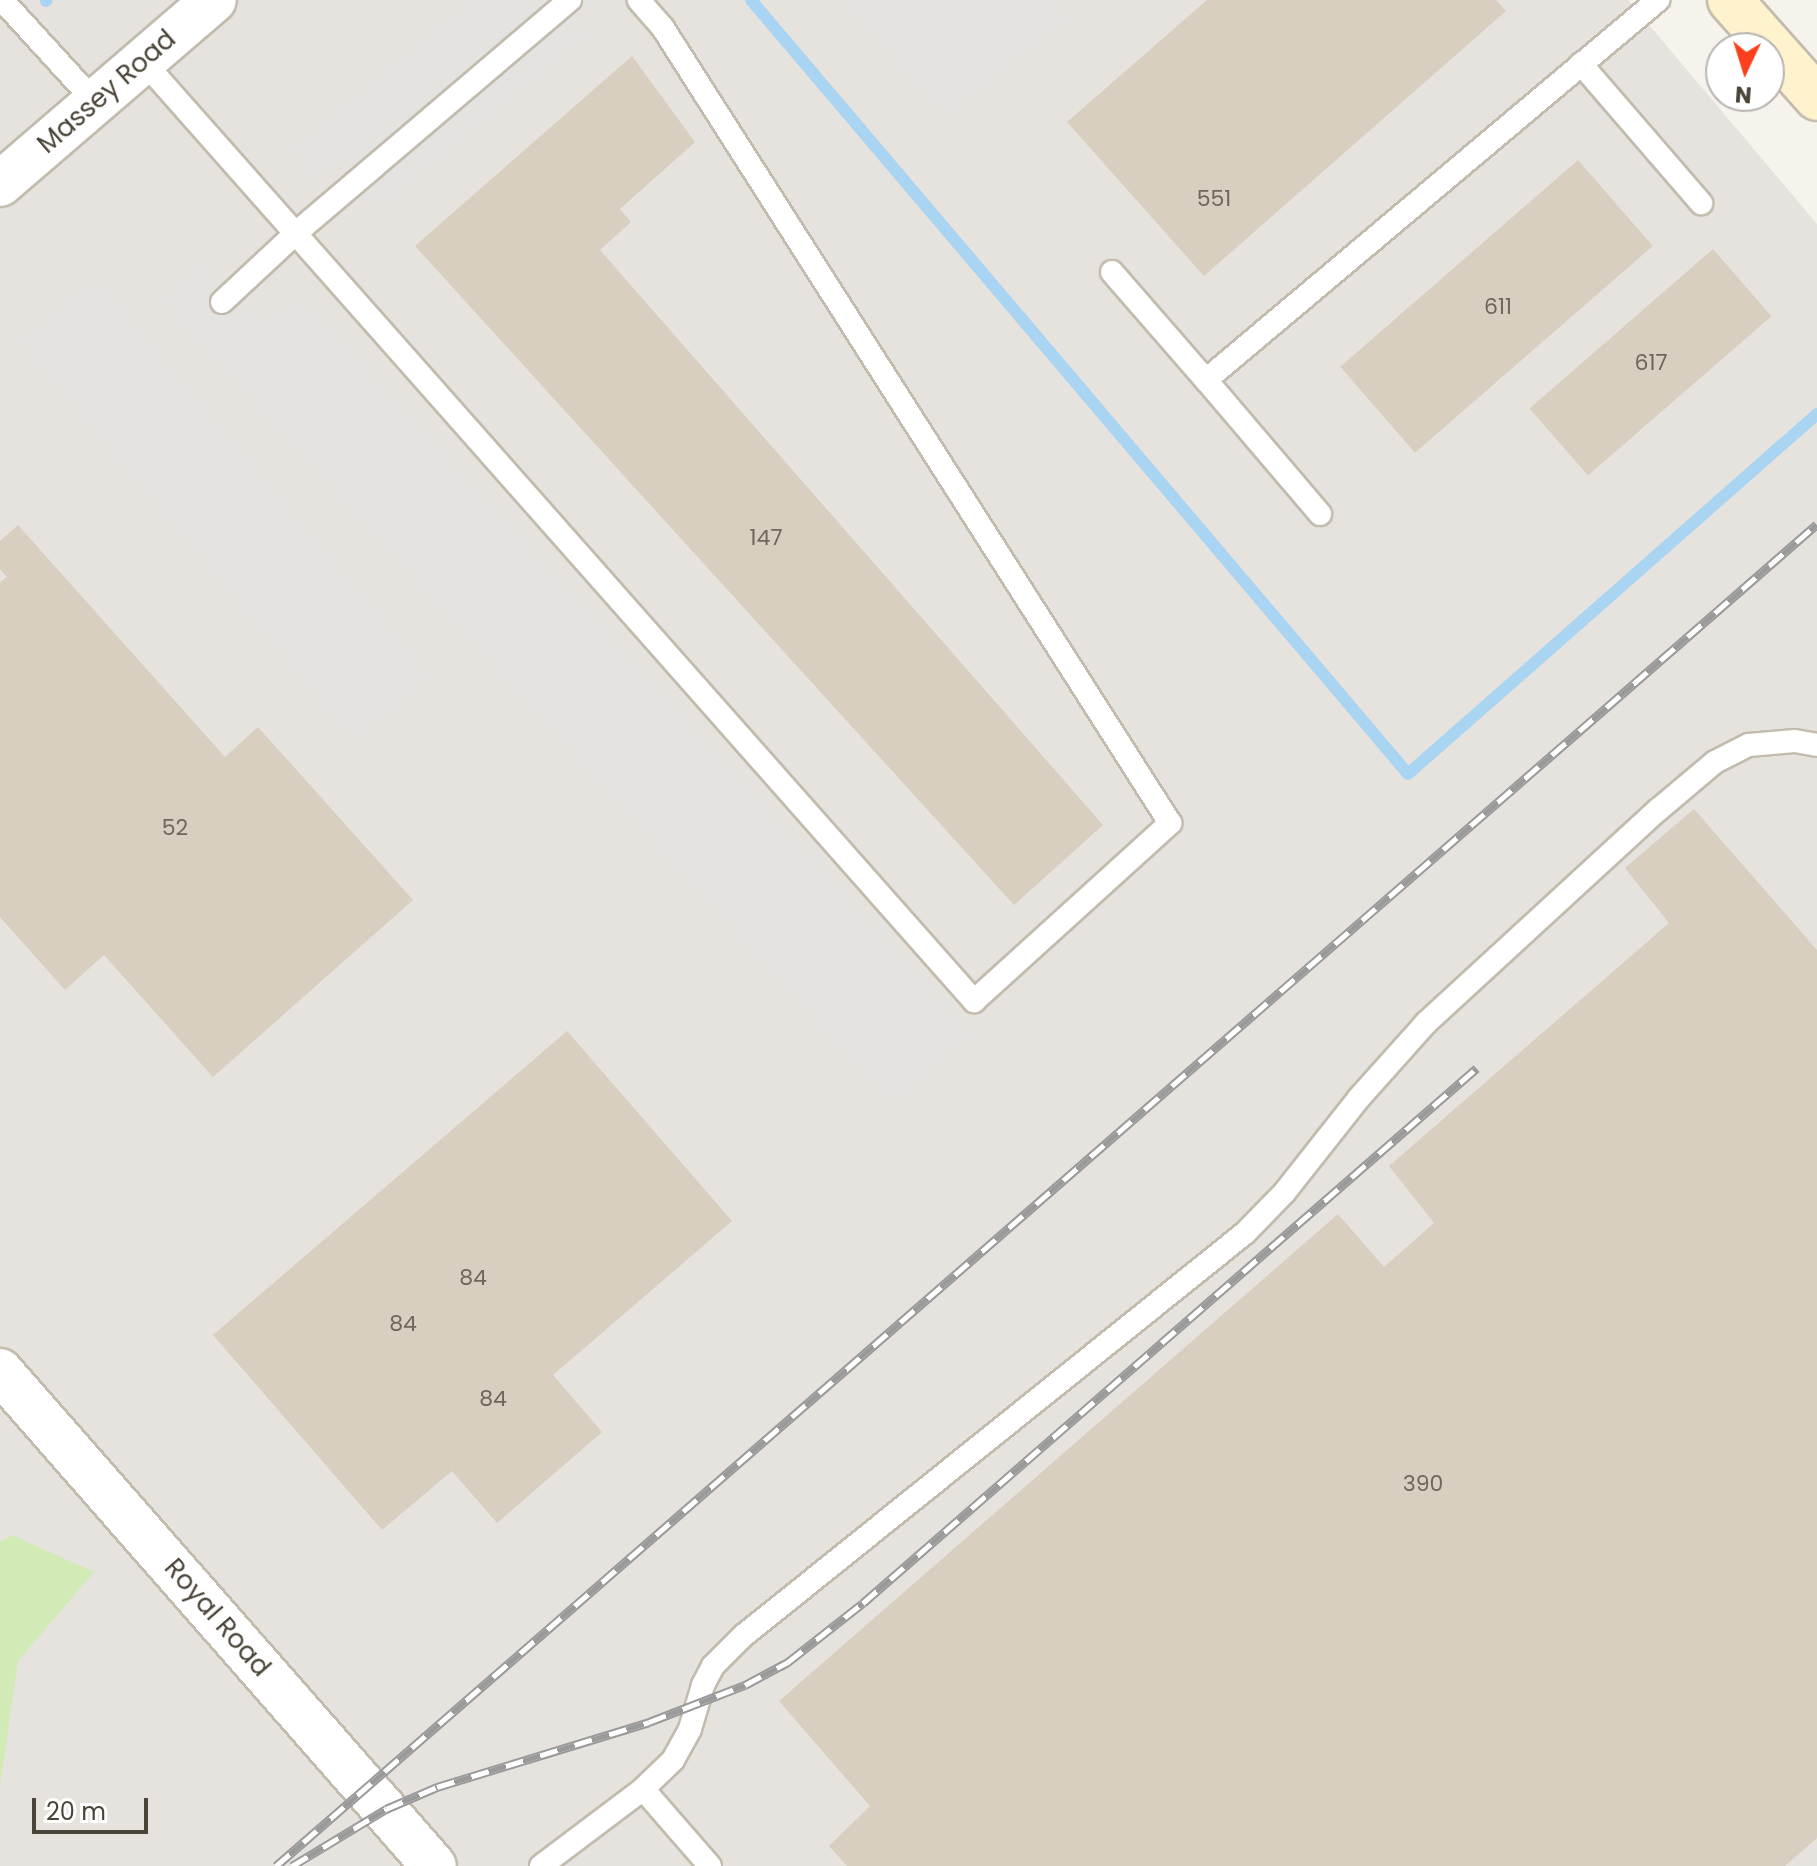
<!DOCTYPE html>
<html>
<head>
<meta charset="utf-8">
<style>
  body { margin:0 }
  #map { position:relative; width:1817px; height:1866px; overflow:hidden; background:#f6f3ec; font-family:Poppins,sans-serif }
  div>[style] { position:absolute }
  .industrial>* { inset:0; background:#e6e2dd }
  .green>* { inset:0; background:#d2eab5 }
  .parking>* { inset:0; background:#e5e3e0; transform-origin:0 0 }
  .stream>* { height:12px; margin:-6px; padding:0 6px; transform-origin:6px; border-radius:6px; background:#a9d4f2 }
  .building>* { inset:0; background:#d8cfc1; transform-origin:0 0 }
  .roads { filter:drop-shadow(2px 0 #c2bbae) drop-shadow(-2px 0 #c2bbae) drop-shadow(0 2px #c2bbae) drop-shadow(0 -2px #c2bbae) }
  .lane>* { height:22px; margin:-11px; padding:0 11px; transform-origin:11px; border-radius:11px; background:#fff }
  .street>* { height:44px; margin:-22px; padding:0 22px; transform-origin:22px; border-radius:22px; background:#fff }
  .secondary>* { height:44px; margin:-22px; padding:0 22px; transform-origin:22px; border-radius:22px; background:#fff3cd }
  .rail>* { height:9px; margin-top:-4.5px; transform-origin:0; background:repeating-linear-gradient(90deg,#fff 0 18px,#9a9a9a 0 36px); box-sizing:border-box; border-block:2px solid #9a9a9a }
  span { translate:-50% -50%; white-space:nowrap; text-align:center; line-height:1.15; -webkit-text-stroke:6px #fff; paint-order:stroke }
  .number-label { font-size:22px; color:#6e675b }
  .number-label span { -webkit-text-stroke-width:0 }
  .street-label { font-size:26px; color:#4b4439 }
  .north { position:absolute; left:1705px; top:32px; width:80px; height:80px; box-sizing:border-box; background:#fff; border:2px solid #b7b4b0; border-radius:50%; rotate:184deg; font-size:22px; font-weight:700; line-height:32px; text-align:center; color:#4b4439 }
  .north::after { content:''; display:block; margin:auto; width:28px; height:36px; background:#fc3f1d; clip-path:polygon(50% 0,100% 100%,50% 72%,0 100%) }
  .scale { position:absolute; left:32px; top:1798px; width:116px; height:36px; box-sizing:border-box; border:4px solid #4b4439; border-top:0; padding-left:10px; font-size:24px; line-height:28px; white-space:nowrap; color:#4b4439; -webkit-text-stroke:6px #fff; paint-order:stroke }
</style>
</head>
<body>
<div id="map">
  <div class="industrial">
    <i style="clip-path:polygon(0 0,1628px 0,1817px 224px,1817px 1866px,0 1866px)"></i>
  </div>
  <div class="green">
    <i style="clip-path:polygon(12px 1535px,94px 1572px,18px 1661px,0 1788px,0 1542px)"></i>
  </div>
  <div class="parking">
    <i style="clip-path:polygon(462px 0,568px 0,596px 34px,380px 215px,337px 164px,312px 184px,283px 150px)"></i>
    <i style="clip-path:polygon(837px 0,1060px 0,1075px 18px,944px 127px)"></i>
    <i style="clip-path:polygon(203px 255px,264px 321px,300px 289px,979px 1035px,893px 1113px,153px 300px)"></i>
    <i style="left:97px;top:270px;width:531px;height:111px;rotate:50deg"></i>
  </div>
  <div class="stream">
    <i style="left:751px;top:0;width:1015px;rotate:49.67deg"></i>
    <i style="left:1408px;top:774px;width:545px;rotate:-41.35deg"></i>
    <i style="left:46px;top:1px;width:1px;rotate:-45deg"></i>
  </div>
  <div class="building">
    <i style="clip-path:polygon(1207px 0,1496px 0,1506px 11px,1204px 276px,1067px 122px)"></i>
    <i style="clip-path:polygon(632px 56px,695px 142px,620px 209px,631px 222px,600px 250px,1103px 825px,1014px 905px,415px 246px)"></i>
    <i style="left:1578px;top:160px;width:114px;height:315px;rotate:49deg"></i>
    <i style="left:1713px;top:249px;width:89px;height:243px;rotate:49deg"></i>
    <i style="clip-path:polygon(18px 525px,225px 757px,258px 727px,413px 900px,213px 1077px,104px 955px,65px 990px,0 917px,0 582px,7px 577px,0 569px,0 541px)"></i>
    <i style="clip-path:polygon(1694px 809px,1817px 950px,1817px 1838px,1785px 1866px,847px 1866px,829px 1846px,870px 1806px,779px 1701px,1338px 1214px,1384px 1267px,1434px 1223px,1389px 1166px,1669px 923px,1625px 868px)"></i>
    <i style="clip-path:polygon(567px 1031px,732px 1221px,553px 1375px,602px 1432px,497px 1523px,452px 1471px,382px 1530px,213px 1335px)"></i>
  </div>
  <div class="roads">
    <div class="lane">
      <i style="left:2px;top:0;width:138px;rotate:47.6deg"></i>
      <i style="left:143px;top:61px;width:1255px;rotate:48.52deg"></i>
      <i style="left:974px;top:1001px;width:265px;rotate:-42.2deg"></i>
      <i style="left:1170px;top:823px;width:943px;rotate:-122.53deg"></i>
      <i style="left:663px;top:28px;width:37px;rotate:-131deg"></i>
      <i style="left:1581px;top:64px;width:184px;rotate:49.2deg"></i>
      <i style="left:1112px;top:272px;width:143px;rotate:49deg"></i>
      <i style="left:1206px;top:380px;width:591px;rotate:-40.05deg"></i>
      <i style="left:222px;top:302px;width:101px;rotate:-43deg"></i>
      <i style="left:296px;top:233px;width:360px;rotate:-40.4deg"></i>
      <i style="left:1206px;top:380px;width:176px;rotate:49.6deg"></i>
      <i style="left:643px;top:1789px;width:102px;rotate:49deg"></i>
      <i style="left:541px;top:1866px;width:128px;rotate:-37deg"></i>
      <i style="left:643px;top:1789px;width:42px;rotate:-44deg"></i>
      <i style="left:673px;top:1760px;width:35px;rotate:-61deg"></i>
      <i style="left:690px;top:1729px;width:46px;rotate:-73.5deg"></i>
      <i style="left:703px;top:1685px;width:21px;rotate:-62deg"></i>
      <i style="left:713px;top:1666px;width:42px;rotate:-45deg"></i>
      <i style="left:743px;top:1636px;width:644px;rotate:-38.76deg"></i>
      <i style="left:1245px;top:1233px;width:56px;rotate:-45.7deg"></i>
      <i style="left:1284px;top:1193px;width:121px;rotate:-51.7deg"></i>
      <i style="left:1359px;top:1098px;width:101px;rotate:-48.2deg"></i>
      <i style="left:1426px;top:1023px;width:315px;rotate:-42.6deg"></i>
      <i style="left:1658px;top:810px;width:75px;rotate:-40.1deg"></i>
      <i style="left:1715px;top:762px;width:38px;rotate:-27deg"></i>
      <i style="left:1749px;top:745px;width:46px;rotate:-5deg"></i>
      <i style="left:1795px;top:741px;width:22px;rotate:10deg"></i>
    </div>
    <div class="street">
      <i style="left:0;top:184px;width:282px;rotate:-40.7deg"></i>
      <i style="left:0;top:1371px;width:658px;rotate:48.76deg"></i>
    </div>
    <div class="secondary">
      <i style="left:1730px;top:0;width:131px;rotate:48.4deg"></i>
    </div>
  </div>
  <div class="rail">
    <i style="left:276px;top:1866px;width:2043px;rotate:-41.05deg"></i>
    <i style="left:292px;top:1866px;width:110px;rotate:-31.2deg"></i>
    <i style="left:386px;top:1809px;width:56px;rotate:-23.3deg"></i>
    <i style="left:437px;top:1787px;width:222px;rotate:-17deg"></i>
    <i style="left:649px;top:1722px;width:103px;rotate:-21.1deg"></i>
    <i style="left:745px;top:1685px;width:49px;rotate:-28.1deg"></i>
    <i style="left:788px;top:1662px;width:95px;rotate:-38.2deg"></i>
    <i style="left:863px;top:1603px;width:814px;rotate:-41.07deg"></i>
  </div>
  <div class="number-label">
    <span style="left:1214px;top:199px">551</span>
    <span style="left:1498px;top:307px">611</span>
    <span style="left:1651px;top:363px">617</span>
    <span style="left:766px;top:538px">147</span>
    <span style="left:175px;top:828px">52</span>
    <span style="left:473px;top:1278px">84</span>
    <span style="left:403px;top:1324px">84</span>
    <span style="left:493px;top:1399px">84</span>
    <span style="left:1423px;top:1484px">390</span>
  </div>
  <div class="street-label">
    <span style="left:107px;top:92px;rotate:-41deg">Massey Road</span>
    <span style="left:217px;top:1618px;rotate:49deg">Royal Road</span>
  </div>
  <div class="north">N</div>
  <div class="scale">20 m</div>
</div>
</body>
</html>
